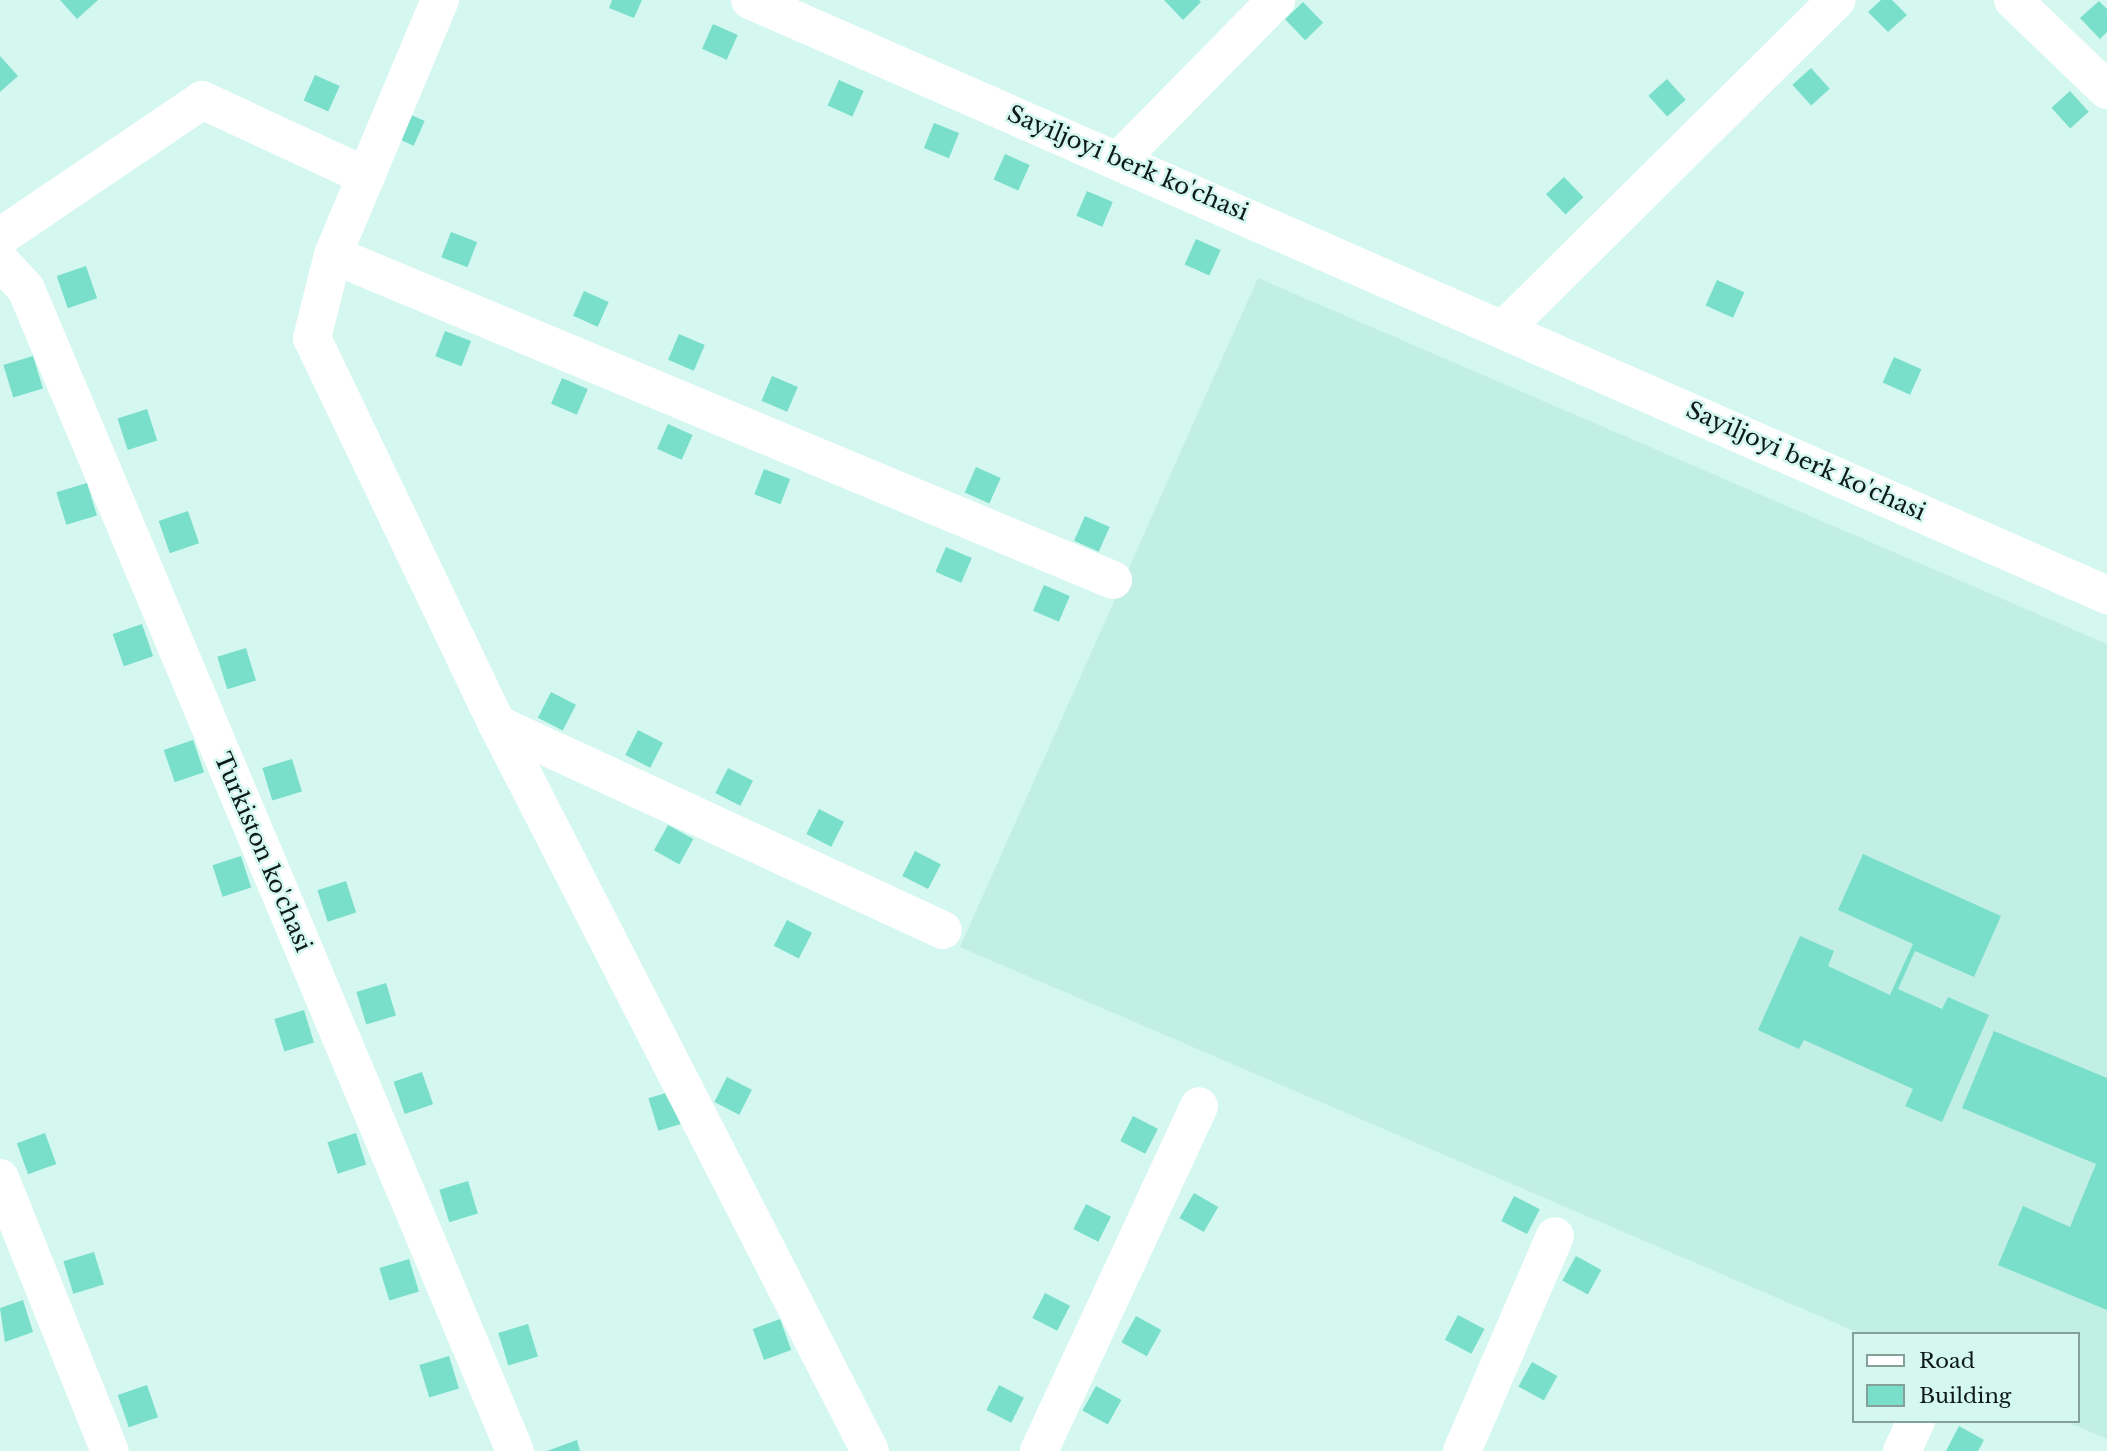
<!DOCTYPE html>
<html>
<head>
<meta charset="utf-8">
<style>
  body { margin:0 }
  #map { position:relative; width:2107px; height:1451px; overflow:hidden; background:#d4f7ef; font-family:"Libre Baskerville",serif }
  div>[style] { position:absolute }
  .built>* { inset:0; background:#c2efe4 }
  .building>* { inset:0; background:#79dfcb; transform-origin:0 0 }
  .minor>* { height:38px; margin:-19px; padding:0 19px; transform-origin:19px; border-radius:19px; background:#fff }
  span { translate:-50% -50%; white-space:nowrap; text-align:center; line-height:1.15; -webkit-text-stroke:5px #d4f7ef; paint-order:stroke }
  .street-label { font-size:23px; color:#0e1a18 }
  .legend { position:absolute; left:1852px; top:1332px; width:228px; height:91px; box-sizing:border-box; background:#d4f7ef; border:2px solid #859f99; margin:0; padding:9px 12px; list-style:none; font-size:21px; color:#0e1a18 }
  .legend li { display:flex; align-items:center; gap:14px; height:35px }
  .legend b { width:35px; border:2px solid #859f99 }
</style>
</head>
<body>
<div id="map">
  <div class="built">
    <i style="clip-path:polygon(1258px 278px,2107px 644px,2107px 1439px,2065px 1421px,2077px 1421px,2077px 1334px,1861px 1334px,960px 947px)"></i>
  </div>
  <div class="building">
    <i style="clip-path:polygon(60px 0,98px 0,77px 19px)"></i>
    <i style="clip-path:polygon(612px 0,642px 0,634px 18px,609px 8px)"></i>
    <i style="clip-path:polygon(1164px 0,1199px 0,1201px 2px,1183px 20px)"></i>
    <i style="clip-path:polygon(1881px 0,1892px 0,1907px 15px,1888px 32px,1868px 12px)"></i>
    <i style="clip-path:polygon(2099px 1px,2107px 9px,2107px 32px,2100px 39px,2080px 18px)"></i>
    <i style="left:1303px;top:2px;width:29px;height:25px;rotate:46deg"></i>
    <i style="left:713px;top:24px;width:27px;height:27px;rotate:24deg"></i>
    <i style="clip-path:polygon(0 56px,18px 76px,0 92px)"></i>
    <i style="left:1811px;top:68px;width:28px;height:25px;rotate:48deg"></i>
    <i style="left:315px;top:75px;width:27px;height:28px;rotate:24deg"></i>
    <i style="left:1667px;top:79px;width:28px;height:25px;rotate:48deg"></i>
    <i style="left:839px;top:80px;width:27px;height:28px;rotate:24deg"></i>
    <i style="left:2070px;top:91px;width:28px;height:25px;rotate:48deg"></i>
    <i style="left:400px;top:110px;width:27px;height:27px;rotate:24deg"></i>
    <i style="left:934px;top:123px;width:27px;height:27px;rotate:22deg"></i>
    <i style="left:1005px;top:154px;width:27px;height:28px;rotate:24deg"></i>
    <i style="left:1564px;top:177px;width:28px;height:25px;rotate:46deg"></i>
    <i style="left:1087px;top:191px;width:28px;height:27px;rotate:23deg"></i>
    <i style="left:451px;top:232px;width:28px;height:27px;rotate:21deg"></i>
    <i style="left:1196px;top:239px;width:27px;height:28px;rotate:24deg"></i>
    <i style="left:86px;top:266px;width:34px;height:31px;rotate:71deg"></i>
    <i style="left:1717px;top:280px;width:30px;height:28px;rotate:24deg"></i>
    <i style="left:584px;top:291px;width:27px;height:27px;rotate:24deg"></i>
    <i style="left:445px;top:331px;width:28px;height:27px;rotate:21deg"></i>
    <i style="left:679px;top:334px;width:28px;height:28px;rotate:23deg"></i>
    <i style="left:33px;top:356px;width:34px;height:31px;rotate:73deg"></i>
    <i style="left:1894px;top:357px;width:30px;height:28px;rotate:24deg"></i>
    <i style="left:772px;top:376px;width:28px;height:27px;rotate:23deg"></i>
    <i style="left:562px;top:378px;width:28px;height:28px;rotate:23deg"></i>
    <i style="left:147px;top:409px;width:33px;height:31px;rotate:72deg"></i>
    <i style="left:668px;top:424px;width:27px;height:27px;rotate:24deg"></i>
    <i style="left:976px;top:467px;width:27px;height:28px;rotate:24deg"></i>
    <i style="left:764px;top:469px;width:28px;height:27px;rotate:21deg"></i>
    <i style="left:87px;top:483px;width:34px;height:32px;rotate:73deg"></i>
    <i style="left:188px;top:511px;width:34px;height:31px;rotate:71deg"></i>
    <i style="left:1085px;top:516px;width:27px;height:27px;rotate:24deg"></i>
    <i style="left:946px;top:547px;width:28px;height:27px;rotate:23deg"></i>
    <i style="left:1044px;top:585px;width:28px;height:28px;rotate:23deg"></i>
    <i style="left:142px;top:624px;width:34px;height:31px;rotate:71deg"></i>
    <i style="left:246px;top:648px;width:34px;height:30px;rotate:73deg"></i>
    <i style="left:551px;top:692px;width:28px;height:29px;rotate:27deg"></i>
    <i style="left:638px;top:730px;width:28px;height:28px;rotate:27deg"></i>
    <i style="left:193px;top:740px;width:34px;height:31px;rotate:71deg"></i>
    <i style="left:292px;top:759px;width:34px;height:31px;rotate:73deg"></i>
    <i style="left:728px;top:768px;width:28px;height:28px;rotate:27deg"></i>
    <i style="left:819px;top:809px;width:28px;height:28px;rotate:27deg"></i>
    <i style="left:668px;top:825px;width:29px;height:29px;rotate:29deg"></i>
    <i style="left:915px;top:851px;width:29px;height:28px;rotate:27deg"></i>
    <i style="clip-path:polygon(1863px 854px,2001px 916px,1974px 977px,1915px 951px,1898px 989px,1942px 1009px,1948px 997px,1989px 1015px,1942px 1122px,1905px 1106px,1913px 1089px,1804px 1040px,1799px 1049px,1758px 1030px,1800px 936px,1834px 951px,1828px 966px,1890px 995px,1913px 944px,1838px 910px)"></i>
    <i style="left:241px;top:856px;width:33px;height:30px;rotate:72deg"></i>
    <i style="left:346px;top:881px;width:33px;height:30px;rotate:72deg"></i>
    <i style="left:787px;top:920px;width:28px;height:29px;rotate:27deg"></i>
    <i style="left:386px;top:983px;width:34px;height:31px;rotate:73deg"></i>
    <i style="left:304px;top:1010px;width:34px;height:31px;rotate:73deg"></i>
    <i style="clip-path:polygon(1994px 1031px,2107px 1078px,2107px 1310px,1998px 1265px,2023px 1206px,2070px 1227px,2096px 1164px,1962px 1108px)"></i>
    <i style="left:422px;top:1072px;width:34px;height:30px;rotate:71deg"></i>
    <i style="left:727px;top:1077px;width:28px;height:28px;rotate:27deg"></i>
    <i style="left:679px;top:1089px;width:34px;height:32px;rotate:73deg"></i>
    <i style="left:1133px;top:1116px;width:28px;height:28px;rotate:27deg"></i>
    <i style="left:45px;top:1133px;width:33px;height:30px;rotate:70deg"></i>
    <i style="left:356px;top:1133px;width:33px;height:30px;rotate:72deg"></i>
    <i style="left:468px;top:1181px;width:34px;height:30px;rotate:73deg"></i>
    <i style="left:1194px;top:1193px;width:28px;height:29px;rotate:30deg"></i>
    <i style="left:1514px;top:1196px;width:29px;height:28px;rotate:27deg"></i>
    <i style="left:1086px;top:1204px;width:28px;height:28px;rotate:27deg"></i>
    <i style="left:94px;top:1252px;width:34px;height:32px;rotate:73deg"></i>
    <i style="left:1576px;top:1256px;width:29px;height:28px;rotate:29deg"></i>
    <i style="left:409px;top:1259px;width:34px;height:31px;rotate:73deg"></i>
    <i style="left:1045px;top:1293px;width:28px;height:28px;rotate:27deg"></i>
    <i style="clip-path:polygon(23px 1300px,33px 1332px,5px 1342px,0 1308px)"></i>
    <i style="left:1458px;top:1315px;width:30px;height:28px;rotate:28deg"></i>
    <i style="left:1136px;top:1316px;width:29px;height:30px;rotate:29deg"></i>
    <i style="left:780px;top:1319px;width:33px;height:29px;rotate:70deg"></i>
    <i style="left:528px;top:1324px;width:34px;height:31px;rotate:73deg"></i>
    <i style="left:449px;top:1356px;width:34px;height:31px;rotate:73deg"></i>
    <i style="left:1532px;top:1362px;width:29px;height:28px;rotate:29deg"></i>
    <i style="left:147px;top:1385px;width:34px;height:31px;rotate:71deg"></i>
    <i style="left:999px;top:1385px;width:28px;height:28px;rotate:27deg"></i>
    <i style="left:1096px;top:1386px;width:29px;height:28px;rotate:29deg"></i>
    <i style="clip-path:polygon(1959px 1426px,1984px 1440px,1978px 1451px,1946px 1451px)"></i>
    <i style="clip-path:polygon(577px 1440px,580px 1451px,547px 1451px)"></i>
  </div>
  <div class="minor">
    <i style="left:440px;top:0;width:277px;rotate:112.8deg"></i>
    <i style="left:333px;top:255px;width:86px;rotate:104.2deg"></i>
    <i style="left:312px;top:338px;width:428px;rotate:64.4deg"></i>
    <i style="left:497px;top:724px;width:491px;rotate:24.8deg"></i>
    <i style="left:750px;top:0;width:1482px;rotate:23.68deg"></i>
    <i style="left:2013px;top:0;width:130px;rotate:43.8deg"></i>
    <i style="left:1120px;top:159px;width:223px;rotate:-45.5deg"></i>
    <i style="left:0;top:237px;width:244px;rotate:-34.1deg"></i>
    <i style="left:202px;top:100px;width:181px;rotate:24.9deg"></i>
    <i style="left:333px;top:255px;width:845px;rotate:22.62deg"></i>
    <i style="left:0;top:261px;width:38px;rotate:47deg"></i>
    <i style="left:26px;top:289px;width:1261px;rotate:67.18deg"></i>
    <i style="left:1506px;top:327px;width:465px;rotate:-44.7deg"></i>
    <i style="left:497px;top:724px;width:817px;rotate:62.84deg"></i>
    <i style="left:0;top:1178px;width:294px;rotate:68.1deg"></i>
    <i style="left:1039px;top:1451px;width:380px;rotate:-65.1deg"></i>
    <i style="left:1462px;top:1451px;width:234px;rotate:-66.6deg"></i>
    <i style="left:1902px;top:1451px;width:33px;rotate:-65deg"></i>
  </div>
  <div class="street-label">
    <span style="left:1128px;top:163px;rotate:23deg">Sayiljoyi berk ko'chasi</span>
    <span style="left:1806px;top:461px;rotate:24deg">Sayiljoyi berk ko'chasi</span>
    <span style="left:263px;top:852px;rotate:67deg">Turkiston ko'chasi</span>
  </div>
  <ul class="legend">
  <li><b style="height:9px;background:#fff"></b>Road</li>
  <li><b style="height:19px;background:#79dfcb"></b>Building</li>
  </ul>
</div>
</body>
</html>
